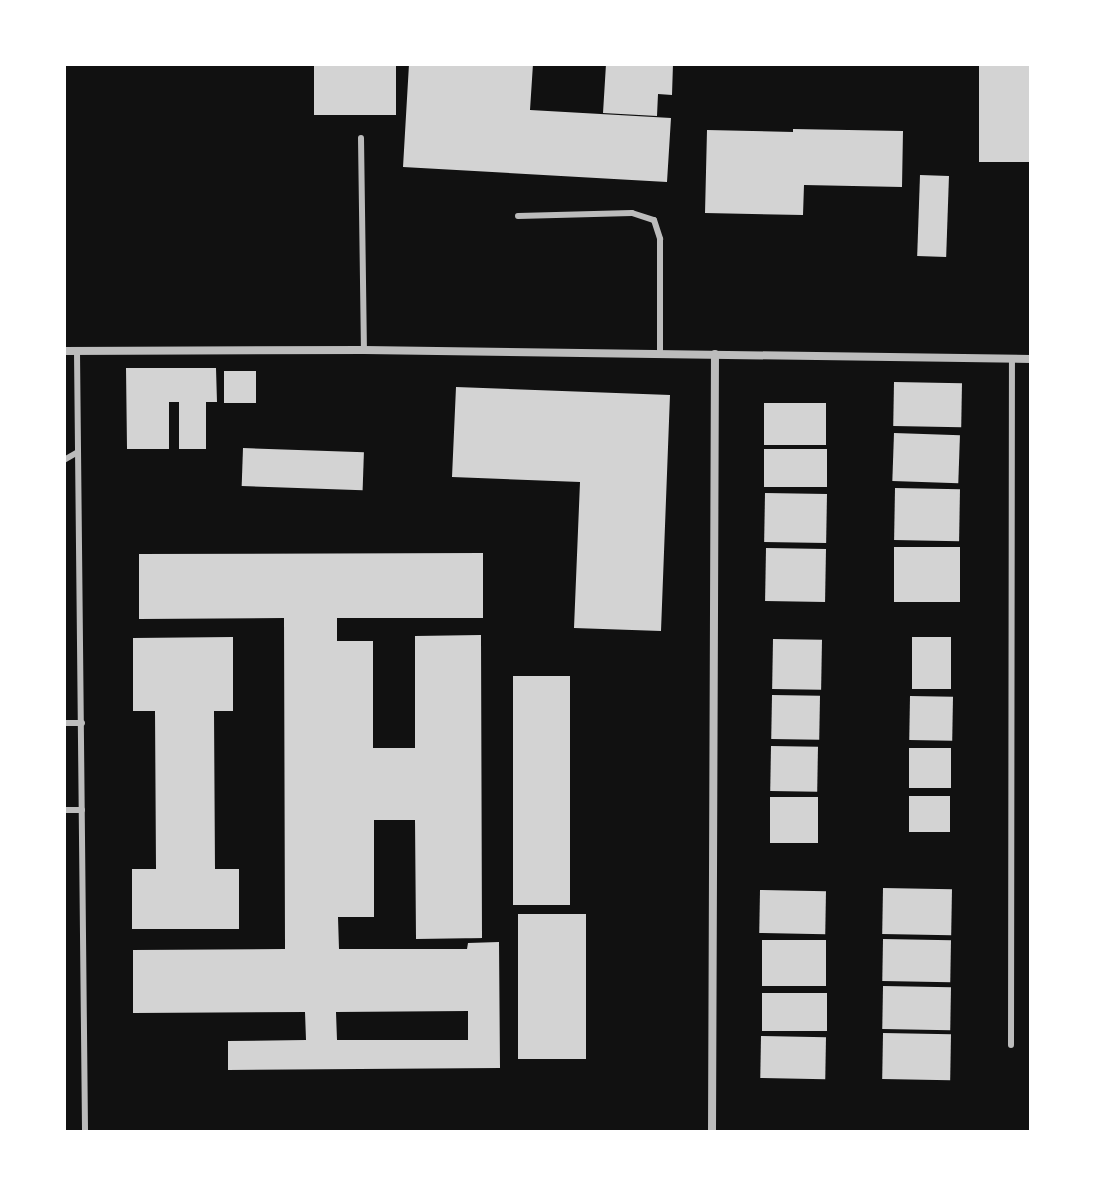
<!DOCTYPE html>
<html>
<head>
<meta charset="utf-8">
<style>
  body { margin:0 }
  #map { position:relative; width:1095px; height:1196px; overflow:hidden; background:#111; font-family:Commissioner,sans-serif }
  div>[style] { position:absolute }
  .building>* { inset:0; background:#d3d3d3; transform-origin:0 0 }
  .service>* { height:6px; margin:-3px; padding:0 3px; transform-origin:3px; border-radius:3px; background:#bcbcbc }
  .minor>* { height:8px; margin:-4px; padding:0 4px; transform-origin:4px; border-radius:4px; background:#bcbcbc }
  span { translate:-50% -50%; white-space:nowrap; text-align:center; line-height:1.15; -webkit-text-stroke:7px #fff; paint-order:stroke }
  .frame { position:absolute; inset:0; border:66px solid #fff; pointer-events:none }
</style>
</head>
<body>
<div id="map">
  <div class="building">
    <i style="left:314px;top:64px;width:82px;height:51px"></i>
    <i style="clip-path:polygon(409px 64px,533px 64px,530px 110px,671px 118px,667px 182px,403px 167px)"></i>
    <i style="clip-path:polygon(606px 64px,673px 64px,672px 95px,658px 94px,657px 116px,603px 113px)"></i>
    <i style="left:979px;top:64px;width:52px;height:98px"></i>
    <i style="clip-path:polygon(793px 129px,903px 131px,902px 187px,804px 185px,803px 215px,705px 213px,707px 130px,793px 132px)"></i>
    <i style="left:920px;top:175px;width:29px;height:81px;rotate:2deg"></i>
    <i style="clip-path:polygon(126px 368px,216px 368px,217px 402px,206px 402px,206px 449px,179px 449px,179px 402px,169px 402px,169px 449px,127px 449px)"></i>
    <i style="left:224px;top:371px;width:32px;height:32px"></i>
    <i style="left:894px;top:382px;width:68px;height:44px;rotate:1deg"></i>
    <i style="clip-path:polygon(456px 387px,670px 395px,661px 631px,574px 628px,580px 482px,452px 477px)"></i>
    <i style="left:764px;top:403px;width:62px;height:42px"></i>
    <i style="left:894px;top:433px;width:66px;height:48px;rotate:2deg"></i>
    <i style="left:243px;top:448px;width:121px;height:38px;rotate:2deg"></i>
    <i style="left:764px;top:449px;width:63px;height:38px"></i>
    <i style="left:895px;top:488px;width:65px;height:52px;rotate:1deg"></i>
    <i style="left:765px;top:493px;width:62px;height:49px;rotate:1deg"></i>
    <i style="left:894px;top:547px;width:66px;height:55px"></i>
    <i style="left:766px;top:548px;width:60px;height:53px;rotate:1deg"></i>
    <i style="clip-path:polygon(evenodd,483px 553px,483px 618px,337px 618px,337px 641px,373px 641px,373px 748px,415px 748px,415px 636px,481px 635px,482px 938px,416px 939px,415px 820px,374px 820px,374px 917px,338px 917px,339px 949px,467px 949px,468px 943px,499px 942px,500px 1068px,228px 1070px,228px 1041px,306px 1040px,305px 1012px,133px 1013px,133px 950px,285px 949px,284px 618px,139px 619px,139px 554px,483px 553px,468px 1011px,468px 1040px,337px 1040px,336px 1012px,468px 1011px)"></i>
    <i style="clip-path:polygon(233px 637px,233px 711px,214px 711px,215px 869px,239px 869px,239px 929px,132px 929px,132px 869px,156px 869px,155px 711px,133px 711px,133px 638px)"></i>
    <i style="left:912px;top:637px;width:39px;height:52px"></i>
    <i style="left:773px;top:639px;width:49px;height:50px;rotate:1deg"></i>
    <i style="left:513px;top:676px;width:57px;height:229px"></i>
    <i style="left:772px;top:695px;width:48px;height:44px;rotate:1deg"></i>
    <i style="left:910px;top:696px;width:43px;height:44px;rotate:1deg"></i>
    <i style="left:771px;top:746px;width:47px;height:45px;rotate:1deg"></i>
    <i style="left:909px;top:748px;width:42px;height:40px"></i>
    <i style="left:909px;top:796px;width:41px;height:36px"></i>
    <i style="left:770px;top:797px;width:48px;height:46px"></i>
    <i style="left:883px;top:888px;width:69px;height:46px;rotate:1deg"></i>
    <i style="left:760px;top:890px;width:66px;height:43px;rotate:1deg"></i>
    <i style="left:518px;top:914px;width:68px;height:145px"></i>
    <i style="left:883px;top:939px;width:68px;height:42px;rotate:1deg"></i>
    <i style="left:762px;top:940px;width:64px;height:46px"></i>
    <i style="left:883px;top:986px;width:68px;height:43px;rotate:1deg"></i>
    <i style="left:762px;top:993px;width:65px;height:38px"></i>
    <i style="left:883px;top:1033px;width:68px;height:46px;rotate:1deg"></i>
    <i style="left:761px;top:1036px;width:65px;height:42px;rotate:1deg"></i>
  </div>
  <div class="service">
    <i style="left:361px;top:138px;width:212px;rotate:89.2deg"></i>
    <i style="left:518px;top:216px;width:114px;rotate:-1.5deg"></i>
    <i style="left:632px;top:213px;width:23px;rotate:18deg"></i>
    <i style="left:654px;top:220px;width:20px;rotate:72deg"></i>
    <i style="left:660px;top:239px;width:116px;rotate:90deg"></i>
    <i style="left:77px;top:352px;width:780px;rotate:89.41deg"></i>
    <i style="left:64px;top:460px;width:14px;rotate:-30deg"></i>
    <i style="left:64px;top:723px;width:18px"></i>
    <i style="left:64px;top:810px;width:18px"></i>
    <i style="left:1011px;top:1045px;width:686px;rotate:-89.92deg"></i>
  </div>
  <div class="minor">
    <i style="left:64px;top:351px;width:300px;rotate:-0.2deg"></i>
    <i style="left:364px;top:350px;width:667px;rotate:0.77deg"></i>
    <i style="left:712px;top:1132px;width:778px;rotate:-89.78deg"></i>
  </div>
  <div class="frame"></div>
</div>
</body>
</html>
